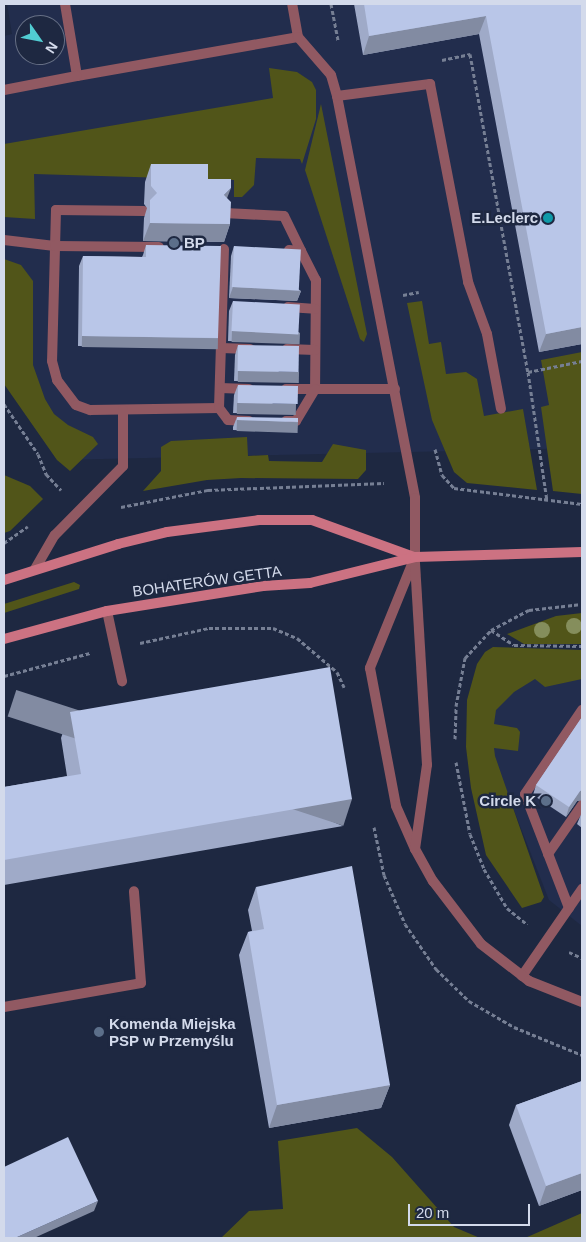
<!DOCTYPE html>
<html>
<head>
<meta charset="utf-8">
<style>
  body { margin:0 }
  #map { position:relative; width:586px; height:1242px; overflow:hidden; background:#1e2841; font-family:Arial,sans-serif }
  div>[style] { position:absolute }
  .built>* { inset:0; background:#222d4d }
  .green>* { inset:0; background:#515519 }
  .path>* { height:3px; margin-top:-1.5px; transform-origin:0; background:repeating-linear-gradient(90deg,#767f94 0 4px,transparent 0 6.5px) }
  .service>* { height:10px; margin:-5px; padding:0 5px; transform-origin:5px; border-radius:5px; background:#915962 }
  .minor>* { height:10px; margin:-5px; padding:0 5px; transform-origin:5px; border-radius:5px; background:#915962 }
  .tertiary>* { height:10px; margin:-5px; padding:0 5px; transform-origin:5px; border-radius:5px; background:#915962 }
  .secondary>* { height:10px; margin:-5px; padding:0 5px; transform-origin:5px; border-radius:5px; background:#cc7282 }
  .trees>* { width:16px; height:16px; margin:-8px; border-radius:50%; background:#858e5c }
  .wall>* { inset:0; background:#9faac8 }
  .shaded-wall>* { inset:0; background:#828ba2; transform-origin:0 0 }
  .building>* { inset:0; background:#b9c6e8; transform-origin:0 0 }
  .dots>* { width:14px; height:14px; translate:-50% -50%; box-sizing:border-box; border:2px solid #1e2841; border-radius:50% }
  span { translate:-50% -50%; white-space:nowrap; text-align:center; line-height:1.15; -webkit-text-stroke:5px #1e2841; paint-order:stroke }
  .poi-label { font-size:15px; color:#d3daeb; font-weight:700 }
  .right { translate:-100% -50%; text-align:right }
  .left { translate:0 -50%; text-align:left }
  .street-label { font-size:15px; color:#d3daeb }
  .frame { position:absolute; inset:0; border:5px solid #d3daeb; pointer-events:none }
  .north { position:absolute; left:15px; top:15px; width:50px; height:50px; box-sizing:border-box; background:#1e2841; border:1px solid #666f85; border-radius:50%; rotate:123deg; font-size:14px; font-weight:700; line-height:20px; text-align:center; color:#d3daeb }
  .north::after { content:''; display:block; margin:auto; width:18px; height:22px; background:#51ccd2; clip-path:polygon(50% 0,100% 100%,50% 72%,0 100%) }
  .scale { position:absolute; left:408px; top:1204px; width:122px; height:22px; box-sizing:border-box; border:2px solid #d3daeb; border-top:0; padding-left:6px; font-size:15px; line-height:18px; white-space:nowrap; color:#d3daeb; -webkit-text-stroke:4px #1e2841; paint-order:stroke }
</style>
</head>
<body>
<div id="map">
  <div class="built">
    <i style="clip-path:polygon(evenodd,7px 4px,582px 4px,582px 448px,57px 460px,4px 383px,4px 36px,12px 34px,7px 4px,25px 25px,55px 25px,55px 55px,25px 55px,25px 25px)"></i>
    <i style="clip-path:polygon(582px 651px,582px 926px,549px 900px,472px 703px)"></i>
  </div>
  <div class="green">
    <i style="clip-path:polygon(269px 68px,297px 72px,312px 82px,316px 90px,316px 119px,302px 164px,300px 159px,256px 158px,254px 185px,242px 197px,234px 197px,234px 180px,34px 174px,35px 219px,4px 217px,4px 144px,273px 98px)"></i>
    <i style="clip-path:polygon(321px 104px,367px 334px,364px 342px,360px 339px,305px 170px)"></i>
    <i style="clip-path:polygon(4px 259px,21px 265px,33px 281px,33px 365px,45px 399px,54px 414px,68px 425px,93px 437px,98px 444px,70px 471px,57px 460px,4px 384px)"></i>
    <i style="clip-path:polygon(422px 301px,429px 344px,441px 342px,446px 374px,466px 372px,477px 379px,484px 416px,523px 409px,537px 490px,467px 483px,454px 472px,432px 420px,407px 303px)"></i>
    <i style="clip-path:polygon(582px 352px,582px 494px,553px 491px,541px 407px,549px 405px,541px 360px)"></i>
    <i style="clip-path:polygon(247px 437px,248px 456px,268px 455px,269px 461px,322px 462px,333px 444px,366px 450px,366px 470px,358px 479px,241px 478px,207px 480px,143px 491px,161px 471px,161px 447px,171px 441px)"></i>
    <i style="clip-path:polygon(4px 475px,30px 486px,43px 499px,10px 531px,4px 533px)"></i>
    <i style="clip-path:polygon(74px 582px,80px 585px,79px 589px,4px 613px,4px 604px)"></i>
    <i style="clip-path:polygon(582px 613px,582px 644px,524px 644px,507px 634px,556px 616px)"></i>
    <i style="clip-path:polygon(493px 647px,582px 650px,582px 679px,545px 687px,535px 679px,514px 692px,496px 710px,494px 724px,517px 728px,520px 732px,518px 751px,494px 748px,495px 756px,544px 897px,541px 902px,522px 908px,486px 855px,471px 788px,466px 747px,467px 700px,477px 664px,485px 652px)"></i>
    <i style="clip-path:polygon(357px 1128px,392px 1157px,454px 1227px,480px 1238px,221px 1238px,249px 1211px,283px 1209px,278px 1141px)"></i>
    <i style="clip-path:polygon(582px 1213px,582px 1238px,525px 1238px)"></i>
  </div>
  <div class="path">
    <i style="left:331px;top:4px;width:38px;rotate:79deg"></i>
    <i style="left:442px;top:60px;width:29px;rotate:-12deg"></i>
    <i style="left:470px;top:54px;width:323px;rotate:79.7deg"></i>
    <i style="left:528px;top:372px;width:130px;rotate:81.6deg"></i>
    <i style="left:403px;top:295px;width:16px;rotate:-11deg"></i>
    <i style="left:528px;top:372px;width:55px;rotate:-11.5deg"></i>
    <i style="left:4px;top:404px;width:60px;rotate:55.8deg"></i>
    <i style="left:38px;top:454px;width:22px;rotate:68deg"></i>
    <i style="left:46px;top:474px;width:22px;rotate:47deg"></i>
    <i style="left:435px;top:449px;width:27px;rotate:75deg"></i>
    <i style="left:442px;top:475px;width:18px;rotate:47deg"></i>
    <i style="left:454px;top:488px;width:129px;rotate:7.1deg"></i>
    <i style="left:121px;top:507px;width:89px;rotate:-11.1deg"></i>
    <i style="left:208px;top:490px;width:176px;rotate:-2.3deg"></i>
    <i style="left:4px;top:543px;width:29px;rotate:-35deg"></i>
    <i style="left:491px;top:630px;width:27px;rotate:33deg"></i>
    <i style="left:514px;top:645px;width:68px;rotate:0.8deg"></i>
    <i style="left:140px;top:643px;width:71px;rotate:-12.3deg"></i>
    <i style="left:209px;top:628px;width:64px"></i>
    <i style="left:273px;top:628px;width:26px;rotate:23deg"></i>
    <i style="left:297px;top:638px;width:52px;rotate:40.4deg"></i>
    <i style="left:337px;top:672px;width:17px;rotate:65deg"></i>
    <i style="left:4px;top:676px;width:89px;rotate:-15deg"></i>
    <i style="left:455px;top:739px;width:33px;rotate:-88deg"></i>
    <i style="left:456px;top:706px;width:49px;rotate:-79.4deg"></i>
    <i style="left:465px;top:658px;width:38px;rotate:-47deg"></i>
    <i style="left:491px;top:630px;width:43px;rotate:-27.8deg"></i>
    <i style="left:529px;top:610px;width:53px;rotate:-6.5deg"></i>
    <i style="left:456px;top:762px;width:73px;rotate:79deg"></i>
    <i style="left:470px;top:834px;width:38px;rotate:68deg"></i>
    <i style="left:484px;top:869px;width:45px;rotate:59.5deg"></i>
    <i style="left:507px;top:908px;width:26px;rotate:39deg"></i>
    <i style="left:374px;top:827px;width:49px;rotate:78.2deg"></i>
    <i style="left:384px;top:875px;width:53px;rotate:66.8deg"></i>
    <i style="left:405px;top:924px;width:55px;rotate:55.4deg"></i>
    <i style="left:436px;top:969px;width:46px;rotate:44.1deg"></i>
    <i style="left:469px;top:1001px;width:52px;rotate:30deg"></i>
    <i style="left:514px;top:1027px;width:74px;rotate:22.4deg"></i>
    <i style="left:569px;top:952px;width:14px;rotate:25deg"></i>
  </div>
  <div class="service">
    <i style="left:144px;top:211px;width:88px;rotate:-179.3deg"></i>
    <i style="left:56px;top:210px;width:151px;rotate:91.5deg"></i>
    <i style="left:52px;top:361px;width:20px;rotate:75deg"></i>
    <i style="left:57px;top:380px;width:31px;rotate:53deg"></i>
    <i style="left:76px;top:405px;width:15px;rotate:20deg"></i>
    <i style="left:90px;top:410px;width:129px;rotate:-0.9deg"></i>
    <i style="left:219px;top:408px;width:159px;rotate:-88.2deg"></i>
    <i style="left:224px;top:213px;width:60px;rotate:2.9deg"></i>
    <i style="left:284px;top:216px;width:39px;rotate:64deg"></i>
    <i style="left:4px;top:240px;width:51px;rotate:6.7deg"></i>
    <i style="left:55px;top:246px;width:104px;rotate:0.6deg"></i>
    <i style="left:289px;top:250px;width:12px;rotate:5deg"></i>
    <i style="left:301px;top:251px;width:33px;rotate:63deg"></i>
    <i style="left:316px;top:280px;width:109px;rotate:90.5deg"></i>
    <i style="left:315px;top:389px;width:80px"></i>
    <i style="left:288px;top:307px;width:27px;rotate:4deg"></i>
    <i style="left:221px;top:348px;width:29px;rotate:2deg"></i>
    <i style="left:287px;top:349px;width:28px;rotate:2deg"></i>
    <i style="left:220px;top:388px;width:29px;rotate:2deg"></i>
    <i style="left:286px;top:389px;width:29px"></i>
    <i style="left:219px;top:408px;width:15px;rotate:53deg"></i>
    <i style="left:228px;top:420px;width:21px;rotate:3deg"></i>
    <i style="left:286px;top:421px;width:10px"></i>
    <i style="left:296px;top:421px;width:37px;rotate:-59deg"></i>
    <i style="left:35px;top:569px;width:39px;rotate:-60deg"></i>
    <i style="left:55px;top:535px;width:97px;rotate:-45.4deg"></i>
    <i style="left:123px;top:466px;width:56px;rotate:-90deg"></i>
    <i style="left:107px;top:611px;width:72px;rotate:77.9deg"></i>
    <i style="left:548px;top:854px;width:60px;rotate:-55.2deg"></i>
    <i style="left:569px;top:908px;width:122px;rotate:-111.1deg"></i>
    <i style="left:525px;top:794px;width:102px;rotate:-55.8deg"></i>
    <i style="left:522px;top:976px;width:106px;rotate:-55.4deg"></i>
    <i style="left:4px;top:1007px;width:139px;rotate:-9.9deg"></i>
    <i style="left:141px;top:983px;width:92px;rotate:-94.4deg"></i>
  </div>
  <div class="minor">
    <i style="left:65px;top:4px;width:73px;rotate:80.5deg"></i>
    <i style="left:77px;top:76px;width:224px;rotate:-10deg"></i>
    <i style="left:298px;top:37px;width:34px;rotate:-100deg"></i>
    <i style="left:298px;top:37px;width:50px;rotate:49deg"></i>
    <i style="left:331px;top:75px;width:22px;rotate:74deg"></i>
    <i style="left:337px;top:96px;width:409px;rotate:79deg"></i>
    <i style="left:415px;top:498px;width:59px;rotate:90deg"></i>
    <i style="left:4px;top:90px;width:74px;rotate:-10.9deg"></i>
    <i style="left:337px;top:96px;width:94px;rotate:-7.4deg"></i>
    <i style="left:430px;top:84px;width:202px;rotate:79.1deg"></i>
    <i style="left:468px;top:282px;width:55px;rotate:69.9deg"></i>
    <i style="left:487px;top:334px;width:76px;rotate:79.4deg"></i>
  </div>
  <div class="tertiary">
    <i style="left:415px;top:557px;width:120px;rotate:112.1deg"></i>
    <i style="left:370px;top:668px;width:140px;rotate:79.3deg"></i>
    <i style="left:396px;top:806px;width:47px;rotate:66.2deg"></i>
    <i style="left:415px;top:849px;width:37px;rotate:61deg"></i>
    <i style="left:433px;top:881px;width:79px;rotate:52.7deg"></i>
    <i style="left:481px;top:944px;width:61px;rotate:37.6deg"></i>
    <i style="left:529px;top:981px;width:57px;rotate:21.6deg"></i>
    <i style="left:415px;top:849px;width:85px;rotate:-81.9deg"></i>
    <i style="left:427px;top:765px;width:204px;rotate:-93.4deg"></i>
  </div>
  <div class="secondary">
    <i style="left:4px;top:580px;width:120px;rotate:-17.5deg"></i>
    <i style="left:118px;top:544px;width:50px;rotate:-13.8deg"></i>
    <i style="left:167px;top:532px;width:93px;rotate:-7.4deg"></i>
    <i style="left:259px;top:520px;width:53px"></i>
    <i style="left:312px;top:520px;width:109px;rotate:19.9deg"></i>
    <i style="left:4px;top:639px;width:107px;rotate:-15.2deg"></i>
    <i style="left:107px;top:611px;width:158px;rotate:-9.1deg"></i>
    <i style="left:263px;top:586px;width:47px;rotate:-3.7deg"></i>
    <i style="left:310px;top:583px;width:108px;rotate:-13.9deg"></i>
    <i style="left:415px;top:557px;width:167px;rotate:-1.7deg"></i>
  </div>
  <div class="trees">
    <i style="left:574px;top:626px"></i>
    <i style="left:542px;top:630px"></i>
  </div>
  <div class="wall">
    <i style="clip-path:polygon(354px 4px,582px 4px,582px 344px,539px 352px,479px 34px,363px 55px)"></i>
    <i style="clip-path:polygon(151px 164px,208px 179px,227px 198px,230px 224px,224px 242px,143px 241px,144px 218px,147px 208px,144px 204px,145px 182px)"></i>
    <i style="clip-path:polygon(146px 245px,218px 338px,214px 348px,78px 346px,79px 266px,83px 256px,142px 257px,143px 255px)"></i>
    <i style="clip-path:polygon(234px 246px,301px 291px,297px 301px,229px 298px,231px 256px)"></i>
    <i style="clip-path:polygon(233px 301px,300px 333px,296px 343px,228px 341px,229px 311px)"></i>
    <i style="clip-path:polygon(238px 345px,295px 382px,234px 381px,235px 355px)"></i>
    <i style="clip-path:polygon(238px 385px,292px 414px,233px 413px,234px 395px)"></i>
    <i style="clip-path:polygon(237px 417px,298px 422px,294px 432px,233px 430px,233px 427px)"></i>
    <i style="clip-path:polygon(70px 712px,343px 826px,4px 885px,4px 787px,67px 776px,61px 738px)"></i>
    <i style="clip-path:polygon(582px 717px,582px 800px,577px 801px,566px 817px,533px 795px,536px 785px)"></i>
    <i style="clip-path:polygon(582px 812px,582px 828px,577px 824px)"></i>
    <i style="clip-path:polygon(256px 887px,390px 1085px,381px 1108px,269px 1128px,239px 955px,248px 932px,252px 931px,248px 910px)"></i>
    <i style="clip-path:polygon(582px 1081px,582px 1190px,539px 1206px,509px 1125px,516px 1105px)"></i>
  </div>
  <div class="shaded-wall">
    <i style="clip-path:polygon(486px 16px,479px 34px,363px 55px,369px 36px)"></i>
    <i style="clip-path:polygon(231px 188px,224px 206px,224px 195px)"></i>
    <i style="clip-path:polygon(150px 223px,230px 224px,224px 242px,143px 241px)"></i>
    <i style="clip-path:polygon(233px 287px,301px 291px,297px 301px,229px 298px)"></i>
    <i style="clip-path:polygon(582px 327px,582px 344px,539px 352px,546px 334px)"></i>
    <i style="left:232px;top:331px;width:68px;height:11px;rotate:2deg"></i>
    <i style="left:82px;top:336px;width:136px;height:11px;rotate:1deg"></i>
    <i style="left:238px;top:371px;width:61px;height:11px;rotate:1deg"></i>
    <i style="left:237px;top:403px;width:59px;height:11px;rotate:1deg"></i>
    <i style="left:237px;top:420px;width:61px;height:11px;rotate:2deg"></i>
    <i style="clip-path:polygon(582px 790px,582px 800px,577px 801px,566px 817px,569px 807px,580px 791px)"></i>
    <i style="left:352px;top:799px;width:28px;height:353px;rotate:108deg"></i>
    <i style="clip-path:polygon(390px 1085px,381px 1108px,269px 1128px,277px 1105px)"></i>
    <i style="clip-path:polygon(582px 1173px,582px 1190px,539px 1206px,546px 1186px)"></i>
    <i style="clip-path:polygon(98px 1201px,94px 1211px,34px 1238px,15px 1238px)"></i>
  </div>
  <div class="building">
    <i style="clip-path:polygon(364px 4px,582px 4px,582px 327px,546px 334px,486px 16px,369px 36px)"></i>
    <i style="clip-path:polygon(151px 164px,208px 164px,208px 179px,231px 179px,231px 188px,224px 195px,231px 202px,230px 224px,150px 223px,150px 200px,157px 193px,151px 186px)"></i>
    <i style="clip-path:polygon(146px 245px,221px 246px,218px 338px,82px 336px,83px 256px,146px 257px)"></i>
    <i style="left:234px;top:246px;width:67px;height:41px;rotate:3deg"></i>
    <i style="left:233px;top:301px;width:67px;height:30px;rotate:3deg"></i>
    <i style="left:238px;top:345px;width:61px;height:26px;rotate:1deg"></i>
    <i style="left:238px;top:385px;width:60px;height:18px;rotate:1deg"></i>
    <i style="clip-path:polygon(237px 417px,298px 418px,298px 422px,237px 420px)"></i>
    <i style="clip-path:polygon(330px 667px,352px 799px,4px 860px,4px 787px,81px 774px,70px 712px)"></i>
    <i style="clip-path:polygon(582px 717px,582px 790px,580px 791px,569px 807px,536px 785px)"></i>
    <i style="clip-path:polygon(352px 866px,390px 1085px,277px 1105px,248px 932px,264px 929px,256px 887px)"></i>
    <i style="clip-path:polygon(582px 1081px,582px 1173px,546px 1186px,516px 1105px)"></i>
    <i style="clip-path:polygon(68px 1137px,98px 1201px,15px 1238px,4px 1238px,4px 1167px)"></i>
  </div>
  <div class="dots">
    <i style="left:548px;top:218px;background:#0f9aa8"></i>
    <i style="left:174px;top:243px;background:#5c6f8a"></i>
    <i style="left:546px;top:801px;background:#5c6f8a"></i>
    <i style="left:99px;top:1032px;background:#5c6f8a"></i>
  </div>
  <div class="poi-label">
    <span class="right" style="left:538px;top:218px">E.Leclerc</span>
    <span class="left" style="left:184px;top:243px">BP</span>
    <span class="right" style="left:536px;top:801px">Circle K</span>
    <span class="left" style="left:109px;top:1032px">Komenda Miejska<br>PSP w Przemyślu</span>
  </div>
  <div class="street-label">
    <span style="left:207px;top:581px;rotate:-8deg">BOHATERÓW GETTA</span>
  </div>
  <div class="frame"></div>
  <div class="north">N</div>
  <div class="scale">20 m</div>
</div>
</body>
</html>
